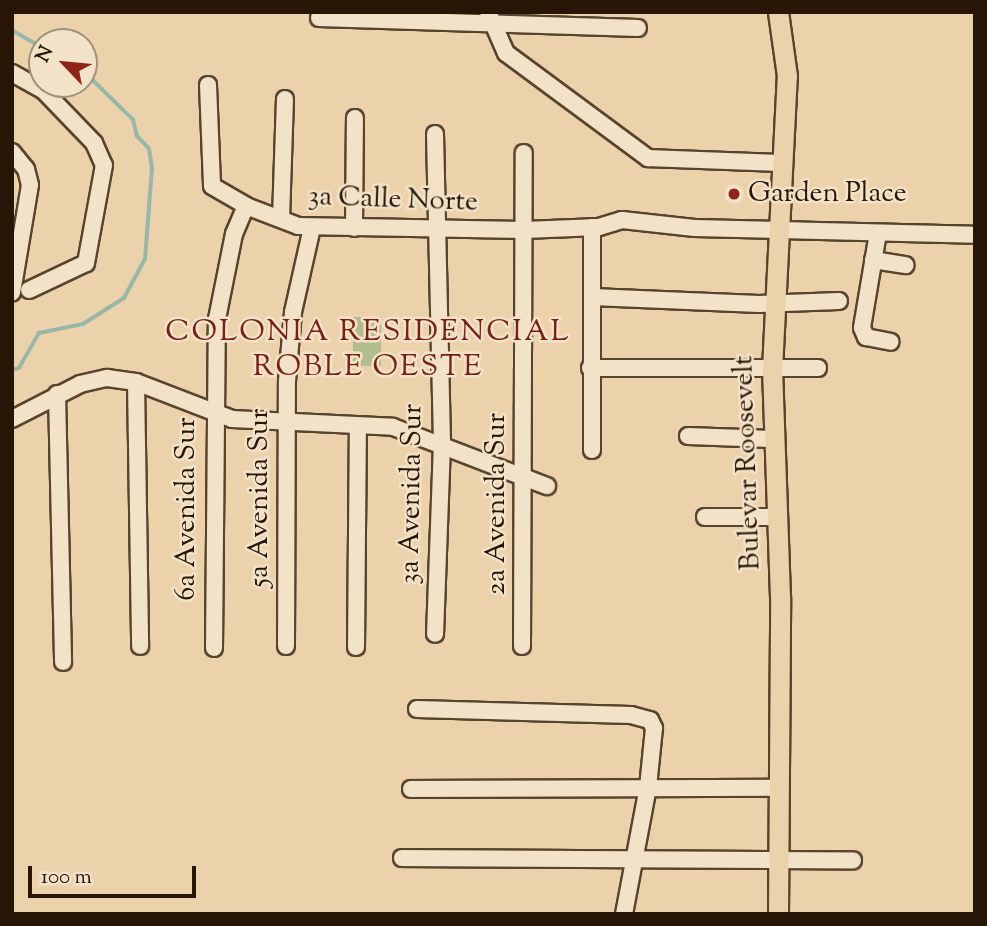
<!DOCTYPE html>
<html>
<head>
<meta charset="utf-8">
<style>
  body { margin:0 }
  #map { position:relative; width:987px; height:926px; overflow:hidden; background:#ebd2ab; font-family:"Sorts Mill Goudy",serif }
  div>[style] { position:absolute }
  .green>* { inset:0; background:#b2bd8d; transform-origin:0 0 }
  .stream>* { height:3.5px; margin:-1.75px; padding:0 1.75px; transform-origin:1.75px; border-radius:1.75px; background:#98b8a7 }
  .roads { filter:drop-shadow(2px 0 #58442e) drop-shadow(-2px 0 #58442e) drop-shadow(0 2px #58442e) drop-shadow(0 -2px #58442e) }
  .minor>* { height:16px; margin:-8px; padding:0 8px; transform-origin:8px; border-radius:8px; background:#f2e2c8 }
  .major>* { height:19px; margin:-9.5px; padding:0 9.5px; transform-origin:9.5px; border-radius:9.5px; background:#ebd2ab }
  .dots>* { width:19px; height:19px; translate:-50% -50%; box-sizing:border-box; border:4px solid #f2e2c8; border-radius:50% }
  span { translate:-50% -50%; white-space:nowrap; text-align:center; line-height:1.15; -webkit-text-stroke:5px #f2e2c8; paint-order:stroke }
  .poi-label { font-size:28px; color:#271505 }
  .left { translate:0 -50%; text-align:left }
  .street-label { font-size:28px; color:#271505 }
  .neighbourhood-label { font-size:30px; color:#7a1f14; letter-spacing:2px }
  .frame { position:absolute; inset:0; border:14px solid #271505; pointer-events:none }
  .north { position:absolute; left:28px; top:28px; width:70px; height:70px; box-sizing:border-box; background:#f2e2c8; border:2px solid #a1907a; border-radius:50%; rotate:296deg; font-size:19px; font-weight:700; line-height:28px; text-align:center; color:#271505 }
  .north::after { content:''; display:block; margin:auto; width:24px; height:32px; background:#8f2418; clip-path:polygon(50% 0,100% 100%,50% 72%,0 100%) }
  .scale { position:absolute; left:28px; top:866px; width:168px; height:32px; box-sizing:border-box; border:4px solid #271505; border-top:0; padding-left:9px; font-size:21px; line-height:24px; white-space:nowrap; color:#271505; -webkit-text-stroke:5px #f2e2c8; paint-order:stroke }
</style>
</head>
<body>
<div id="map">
  <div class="green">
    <i style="left:353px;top:317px;width:28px;height:49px"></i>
  </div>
  <div class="stream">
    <i style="left:12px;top:30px;width:34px;rotate:30deg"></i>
    <i style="left:12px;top:370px;width:7px;rotate:-16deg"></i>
    <i style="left:19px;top:368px;width:40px;rotate:-60.3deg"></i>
    <i style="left:39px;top:333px;width:45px;rotate:-11.6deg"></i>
    <i style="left:83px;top:324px;width:49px;rotate:-32.4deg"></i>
    <i style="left:124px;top:298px;width:44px;rotate:-61.7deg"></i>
    <i style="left:145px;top:259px;width:91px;rotate:-85.6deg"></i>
    <i style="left:152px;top:168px;width:19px;rotate:-99deg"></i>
    <i style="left:149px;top:149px;width:18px;rotate:-133deg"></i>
    <i style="left:137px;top:136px;width:16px;rotate:-104deg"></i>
    <i style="left:133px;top:120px;width:69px;rotate:-135.6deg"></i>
  </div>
  <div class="roads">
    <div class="minor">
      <i style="left:488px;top:12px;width:45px;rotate:66.3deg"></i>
      <i style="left:506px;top:53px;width:177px;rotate:36.5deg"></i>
      <i style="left:648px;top:158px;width:131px;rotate:2.2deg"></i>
      <i style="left:319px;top:18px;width:319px;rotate:1.8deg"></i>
      <i style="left:12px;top:73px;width:35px;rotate:29deg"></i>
      <i style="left:43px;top:90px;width:74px;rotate:46.1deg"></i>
      <i style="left:94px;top:143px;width:24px;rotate:66deg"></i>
      <i style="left:104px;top:165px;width:100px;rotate:100.4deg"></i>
      <i style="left:86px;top:263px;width:63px;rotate:154.7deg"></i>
      <i style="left:208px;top:85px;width:101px;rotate:87.7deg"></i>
      <i style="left:212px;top:186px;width:39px;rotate:30deg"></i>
      <i style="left:246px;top:206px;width:56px;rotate:21deg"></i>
      <i style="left:298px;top:226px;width:226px;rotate:1deg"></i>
      <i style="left:524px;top:230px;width:75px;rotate:-2.3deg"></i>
      <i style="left:599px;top:227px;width:24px;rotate:-17deg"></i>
      <i style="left:622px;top:220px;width:73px;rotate:6.3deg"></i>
      <i style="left:695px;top:228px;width:280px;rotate:1.4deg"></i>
      <i style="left:435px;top:134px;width:310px;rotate:88.7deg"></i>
      <i style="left:442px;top:444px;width:190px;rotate:92.1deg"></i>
      <i style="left:12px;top:152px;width:22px;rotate:51deg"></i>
      <i style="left:26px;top:169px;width:16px;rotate:76deg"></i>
      <i style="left:30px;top:185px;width:109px;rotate:99.5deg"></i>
      <i style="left:281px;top:219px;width:120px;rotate:-88.1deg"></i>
      <i style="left:354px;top:228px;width:110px;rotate:-89.5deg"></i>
      <i style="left:878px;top:233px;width:96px;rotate:99.6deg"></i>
      <i style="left:862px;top:328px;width:10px;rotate:66deg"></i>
      <i style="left:866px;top:337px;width:25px;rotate:11deg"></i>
      <i style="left:873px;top:260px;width:33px;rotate:9deg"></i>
      <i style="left:592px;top:297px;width:167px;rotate:2.4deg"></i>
      <i style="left:759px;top:304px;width:80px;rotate:-2.1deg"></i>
      <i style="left:590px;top:368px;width:228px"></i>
      <i style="left:136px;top:382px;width:264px;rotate:89.1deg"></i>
      <i style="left:57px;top:394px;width:268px;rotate:88.7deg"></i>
      <i style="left:12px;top:419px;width:76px;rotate:-27.2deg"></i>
      <i style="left:80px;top:384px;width:28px;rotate:-13deg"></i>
      <i style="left:107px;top:378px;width:29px;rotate:8deg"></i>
      <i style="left:136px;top:382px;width:103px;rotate:21.1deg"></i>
      <i style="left:232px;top:419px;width:161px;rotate:2.8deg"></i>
      <i style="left:393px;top:427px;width:165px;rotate:21deg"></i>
      <i style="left:688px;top:436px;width:83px;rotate:2.1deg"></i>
      <i style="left:592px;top:450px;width:223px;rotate:-90deg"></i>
      <i style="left:705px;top:517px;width:73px"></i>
      <i style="left:286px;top:646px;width:265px;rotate:-89.8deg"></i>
      <i style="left:287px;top:381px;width:69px;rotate:-85deg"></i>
      <i style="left:293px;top:312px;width:86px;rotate:-77.3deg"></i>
      <i style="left:522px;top:646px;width:493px;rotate:-89.8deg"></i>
      <i style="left:356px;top:647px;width:220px;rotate:-89.5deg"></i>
      <i style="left:214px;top:648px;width:329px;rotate:-89.5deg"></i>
      <i style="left:217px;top:319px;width:87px;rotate:-78.7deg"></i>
      <i style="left:234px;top:234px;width:30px;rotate:-67deg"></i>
      <i style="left:417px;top:709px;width:214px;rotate:1.6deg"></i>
      <i style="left:631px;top:715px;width:20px;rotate:15deg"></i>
      <i style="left:650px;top:720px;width:9px;rotate:63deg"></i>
      <i style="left:654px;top:728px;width:59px;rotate:95.8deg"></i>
      <i style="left:648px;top:787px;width:129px;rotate:100.7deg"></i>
      <i style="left:411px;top:789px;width:366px;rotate:-0.2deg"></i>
      <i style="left:402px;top:858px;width:451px;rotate:0.3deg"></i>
    </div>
    <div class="major">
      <i style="left:778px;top:914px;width:317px;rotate:-89.6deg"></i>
      <i style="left:780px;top:597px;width:228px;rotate:-92deg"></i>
      <i style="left:772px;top:369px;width:293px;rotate:-87.1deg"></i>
      <i style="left:787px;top:76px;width:65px;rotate:-98deg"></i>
    </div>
  </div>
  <div class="dots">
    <i style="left:734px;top:194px;background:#8f2418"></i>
  </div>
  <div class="poi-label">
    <span class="left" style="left:748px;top:194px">Garden Place</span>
  </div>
  <div class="street-label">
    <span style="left:393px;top:200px;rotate:2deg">3a Calle Norte</span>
    <span style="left:748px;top:463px;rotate:-92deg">Bulevar Roosevelt</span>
    <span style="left:412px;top:494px;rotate:-89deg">3a Avenida Sur</span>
    <span style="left:260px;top:498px;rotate:-90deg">5a Avenida Sur</span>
    <span style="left:497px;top:504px;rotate:-90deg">2a Avenida Sur</span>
    <span style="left:187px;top:509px;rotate:-90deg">6a Avenida Sur</span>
  </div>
  <div class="neighbourhood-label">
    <span style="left:368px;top:350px">COLONIA RESIDENCIAL<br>ROBLE OESTE</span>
  </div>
  <div class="frame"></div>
  <div class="north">N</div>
  <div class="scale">100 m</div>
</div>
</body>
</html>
